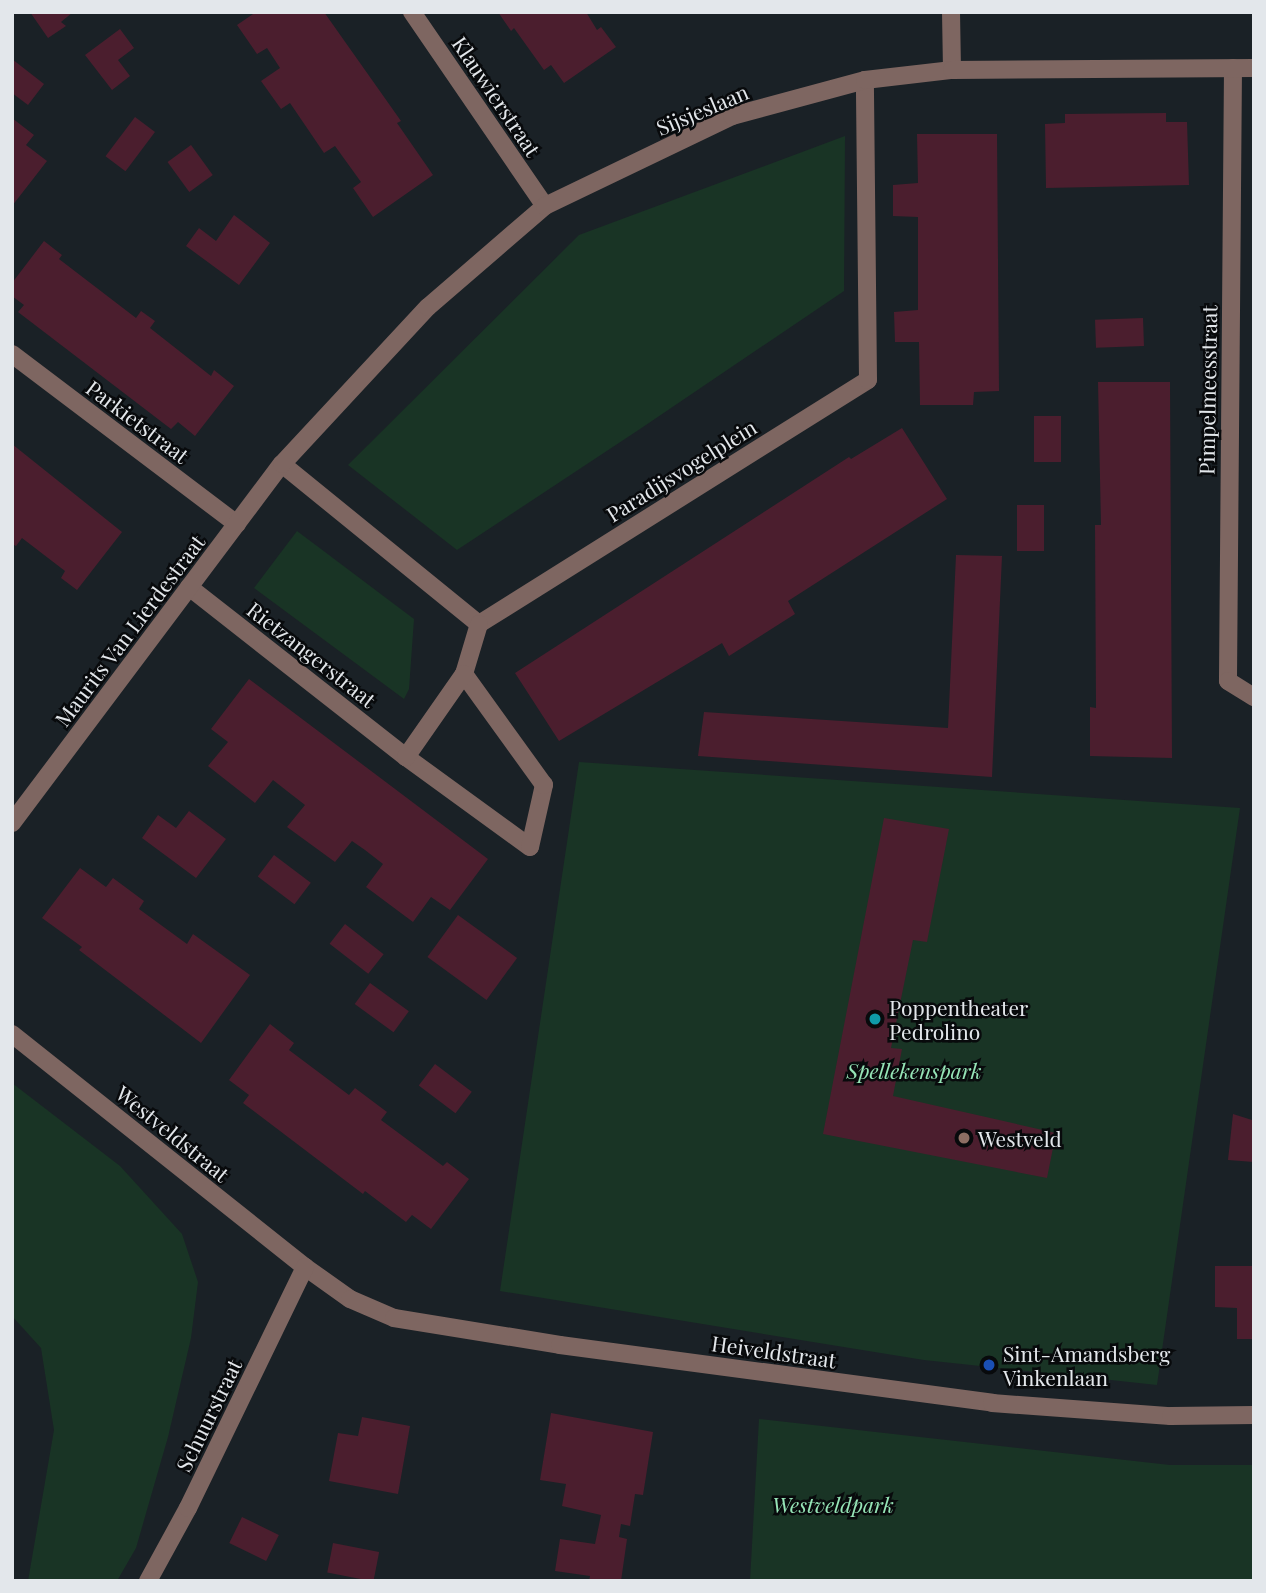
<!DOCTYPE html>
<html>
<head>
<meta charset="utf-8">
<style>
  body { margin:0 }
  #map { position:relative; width:1266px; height:1593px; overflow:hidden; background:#1a2126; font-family:"Playfair Display",serif }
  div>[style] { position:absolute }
  .green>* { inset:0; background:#193425 }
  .building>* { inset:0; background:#4b1e2e; transform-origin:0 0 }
  .minor>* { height:18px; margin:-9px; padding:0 9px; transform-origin:9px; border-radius:9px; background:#7e6661 }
  .dots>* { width:19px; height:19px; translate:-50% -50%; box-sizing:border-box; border:4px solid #080a0c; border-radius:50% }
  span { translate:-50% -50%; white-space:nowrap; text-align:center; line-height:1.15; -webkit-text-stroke:5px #080a0c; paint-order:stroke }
  .street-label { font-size:21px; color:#e3e7eb }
  .poi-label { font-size:21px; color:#e3e7eb }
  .left { translate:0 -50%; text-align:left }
  .park-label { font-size:21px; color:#96e5b7; font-style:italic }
  .frame { position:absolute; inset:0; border:14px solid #e3e7eb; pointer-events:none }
</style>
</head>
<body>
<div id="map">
  <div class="green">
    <i style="clip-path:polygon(845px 136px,844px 291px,640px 429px,457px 550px,348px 465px,579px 235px)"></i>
    <i style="clip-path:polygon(297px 531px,414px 619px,409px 689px,404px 699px,254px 588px)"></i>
    <i style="clip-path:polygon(579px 762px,1240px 808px,1157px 1385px,924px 1360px,500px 1291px)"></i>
    <i style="clip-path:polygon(12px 1083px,120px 1166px,182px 1234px,198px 1282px,191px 1338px,168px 1437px,136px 1548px,117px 1581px,28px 1581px,54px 1430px,41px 1348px,12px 1316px)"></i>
    <i style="clip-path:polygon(759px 1419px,1170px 1465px,1254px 1465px,1254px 1581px,750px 1581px)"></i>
  </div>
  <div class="building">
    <i style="clip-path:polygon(30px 12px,73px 12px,61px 22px,66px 26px,48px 38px)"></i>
    <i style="clip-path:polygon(256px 12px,324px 12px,401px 121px,397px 123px,433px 175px,373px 217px,353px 188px,361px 182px,335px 146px,324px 153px,290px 103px,281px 109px,261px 81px,280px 68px,267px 48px,257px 54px,237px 25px)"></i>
    <i style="clip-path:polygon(498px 12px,586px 12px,597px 30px,601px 27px,616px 47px,564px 83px,551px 65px,544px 70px,514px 28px,511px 31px)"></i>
    <i style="clip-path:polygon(120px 29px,134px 48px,118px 60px,130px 76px,112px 90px,85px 55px)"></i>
    <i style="clip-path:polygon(12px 59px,44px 84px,28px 105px,12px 93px)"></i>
    <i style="clip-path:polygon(1166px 113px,1166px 122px,1187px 122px,1189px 185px,1046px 188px,1045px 124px,1065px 123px,1065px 114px)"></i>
    <i style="left:135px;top:117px;width:25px;height:49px;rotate:37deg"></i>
    <i style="clip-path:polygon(12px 118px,34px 135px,26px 145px,47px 161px,12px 206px)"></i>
    <i style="clip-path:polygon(917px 134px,997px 134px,999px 391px,974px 392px,973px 405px,920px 405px,919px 342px,895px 342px,894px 312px,918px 310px,918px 217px,893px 216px,893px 185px,918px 183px)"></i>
    <i style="left:191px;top:145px;width:37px;height:29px;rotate:54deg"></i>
    <i style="clip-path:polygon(234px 215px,270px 243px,239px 285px,186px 246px,199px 228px,216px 241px)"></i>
    <i style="clip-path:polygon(44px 241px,62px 255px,59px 259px,136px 318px,141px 311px,155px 321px,150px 328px,211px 376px,214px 370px,234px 386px,195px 436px,178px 422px,171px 429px,18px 312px,24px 305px,12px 296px,12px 283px)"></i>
    <i style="left:1143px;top:318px;width:28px;height:48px;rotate:88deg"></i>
    <i style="clip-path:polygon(1098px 382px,1170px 382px,1172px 758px,1090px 756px,1090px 707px,1096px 708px,1095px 525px,1101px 525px)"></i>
    <i style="left:1034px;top:416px;width:27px;height:46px"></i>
    <i style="clip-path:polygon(902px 428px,947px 499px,788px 601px,795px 614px,729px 656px,722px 643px,559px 741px,515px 673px,849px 457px,851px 459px)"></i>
    <i style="clip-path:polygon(12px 444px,122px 532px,77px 590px,61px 578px,65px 571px,22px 538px,16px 546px,12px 544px)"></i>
    <i style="left:1017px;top:505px;width:27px;height:46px"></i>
    <i style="clip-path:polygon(956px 555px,1002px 556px,992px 777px,698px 756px,704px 712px,948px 728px)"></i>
    <i style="clip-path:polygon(249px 679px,488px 859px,450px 910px,431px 897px,413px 922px,366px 887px,383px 864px,365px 850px,352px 841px,335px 862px,287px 827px,305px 805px,287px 791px,273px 780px,255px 803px,208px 766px,228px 742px,211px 729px)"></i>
    <i style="clip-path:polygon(189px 811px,226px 839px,196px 878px,142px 838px,158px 815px,176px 828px)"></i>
    <i style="clip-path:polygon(884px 818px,949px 829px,927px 942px,913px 940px,891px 1048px,902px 1049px,893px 1096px,1056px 1133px,1047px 1178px,823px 1134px)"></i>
    <i style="left:274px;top:855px;width:46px;height:27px;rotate:37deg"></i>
    <i style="clip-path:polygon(80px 868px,106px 887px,113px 878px,144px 901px,139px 909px,187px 944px,193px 934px,250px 975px,201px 1043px,79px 950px,82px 947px,42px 918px)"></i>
    <i style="left:458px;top:915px;width:73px;height:52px;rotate:36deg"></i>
    <i style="left:345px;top:924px;width:49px;height:25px;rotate:38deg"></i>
    <i style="left:370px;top:983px;width:48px;height:26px;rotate:36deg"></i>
    <i style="clip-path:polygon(270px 1024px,294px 1043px,289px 1050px,349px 1095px,355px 1088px,387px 1112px,381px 1120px,443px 1166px,447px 1162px,469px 1179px,431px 1229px,412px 1215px,406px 1222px,365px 1191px,363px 1194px,243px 1103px,249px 1095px,229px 1080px)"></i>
    <i style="left:435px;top:1064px;width:46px;height:27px;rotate:37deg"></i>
    <i style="clip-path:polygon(1233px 1114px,1252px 1120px,1254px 1162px,1228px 1160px)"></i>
    <i style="clip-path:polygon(1215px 1266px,1254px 1266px,1254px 1339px,1237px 1339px,1237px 1308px,1215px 1307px)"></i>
    <i style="clip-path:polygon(551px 1413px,653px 1432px,643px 1495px,635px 1494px,630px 1526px,621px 1524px,619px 1537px,627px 1539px,621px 1581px,589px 1581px,590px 1576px,555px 1571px,560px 1539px,595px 1544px,601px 1515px,562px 1506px,566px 1484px,540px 1480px)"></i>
    <i style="clip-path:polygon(362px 1417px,410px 1426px,398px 1494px,329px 1481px,338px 1433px,358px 1436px)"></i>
    <i style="left:242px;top:1517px;width:41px;height:29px;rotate:26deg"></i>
    <i style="left:333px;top:1543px;width:47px;height:30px;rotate:11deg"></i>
  </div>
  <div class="minor">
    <i style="left:412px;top:12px;width:235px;rotate:55.6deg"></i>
    <i style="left:951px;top:12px;width:58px;rotate:89deg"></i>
    <i style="left:1233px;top:68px;width:613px;rotate:90.47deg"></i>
    <i style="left:1228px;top:681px;width:31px;rotate:32deg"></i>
    <i style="left:12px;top:354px;width:282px;rotate:37.1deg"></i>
    <i style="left:282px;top:464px;width:254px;rotate:39.1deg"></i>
    <i style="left:479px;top:624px;width:459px;rotate:-32.1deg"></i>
    <i style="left:868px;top:380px;width:300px;rotate:-90.6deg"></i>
    <i style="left:189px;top:587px;width:276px;rotate:38.1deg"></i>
    <i style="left:406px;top:757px;width:153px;rotate:36deg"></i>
    <i style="left:530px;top:847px;width:64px;rotate:-77.3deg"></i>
    <i style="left:544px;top:785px;width:137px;rotate:-125.8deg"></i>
    <i style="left:464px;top:674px;width:52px;rotate:-73.3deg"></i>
    <i style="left:406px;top:757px;width:101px;rotate:-55.1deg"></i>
    <i style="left:12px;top:823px;width:449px;rotate:-53.1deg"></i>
    <i style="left:282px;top:464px;width:214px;rotate:-47.1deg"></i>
    <i style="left:428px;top:307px;width:155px;rotate:-40.8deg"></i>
    <i style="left:545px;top:206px;width:208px;rotate:-25.7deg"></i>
    <i style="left:732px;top:116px;width:138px;rotate:-15.1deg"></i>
    <i style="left:865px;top:80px;width:88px;rotate:-6.6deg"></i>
    <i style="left:952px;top:70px;width:302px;rotate:-0.4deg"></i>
    <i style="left:12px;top:1034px;width:374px;rotate:38.5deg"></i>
    <i style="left:305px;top:1267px;width:55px;rotate:35.4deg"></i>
    <i style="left:350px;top:1299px;width:48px;rotate:23.4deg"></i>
    <i style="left:394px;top:1318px;width:168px;rotate:9.2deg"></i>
    <i style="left:560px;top:1345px;width:436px;rotate:7.6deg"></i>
    <i style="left:992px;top:1403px;width:179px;rotate:4.2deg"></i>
    <i style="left:1171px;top:1416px;width:83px;rotate:-0.7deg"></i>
    <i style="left:148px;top:1581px;width:83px;rotate:-61.3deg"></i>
    <i style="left:188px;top:1508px;width:268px;rotate:-64.1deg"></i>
  </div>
  <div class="dots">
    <i style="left:875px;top:1019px;background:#0f9aa8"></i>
    <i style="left:964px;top:1138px;background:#8d6e63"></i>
    <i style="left:989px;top:1365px;background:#1a4fb4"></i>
  </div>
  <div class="street-label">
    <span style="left:497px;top:96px;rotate:56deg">Klauwierstraat</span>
    <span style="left:702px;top:109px;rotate:-23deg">Sijsjeslaan</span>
    <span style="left:1207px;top:390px;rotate:-89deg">Pimpelmeesstraat</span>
    <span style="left:138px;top:421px;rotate:37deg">Parkietstraat</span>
    <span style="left:681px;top:470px;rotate:-32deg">Paradijsvogelplein</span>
    <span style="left:129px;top:630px;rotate:-53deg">Maurits Van Lierdestraat</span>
    <span style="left:312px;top:654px;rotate:38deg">Rietzangerstraat</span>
    <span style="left:173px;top:1133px;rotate:39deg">Westveldstraat</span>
    <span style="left:774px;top:1351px;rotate:8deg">Heiveldstraat</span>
    <span style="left:208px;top:1415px;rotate:-64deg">Schuurstraat</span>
  </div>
  <div class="poi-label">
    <span class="left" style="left:889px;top:1019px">Poppentheater<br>Pedrolino</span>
    <span class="left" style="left:978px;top:1138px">Westveld</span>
    <span class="left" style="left:1003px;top:1365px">Sint-Amandsberg<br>Vinkenlaan</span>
  </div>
  <div class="park-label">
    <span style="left:914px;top:1070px">Spellekenspark</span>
    <span style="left:833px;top:1504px">Westveldpark</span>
  </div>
  <div class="frame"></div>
</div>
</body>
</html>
